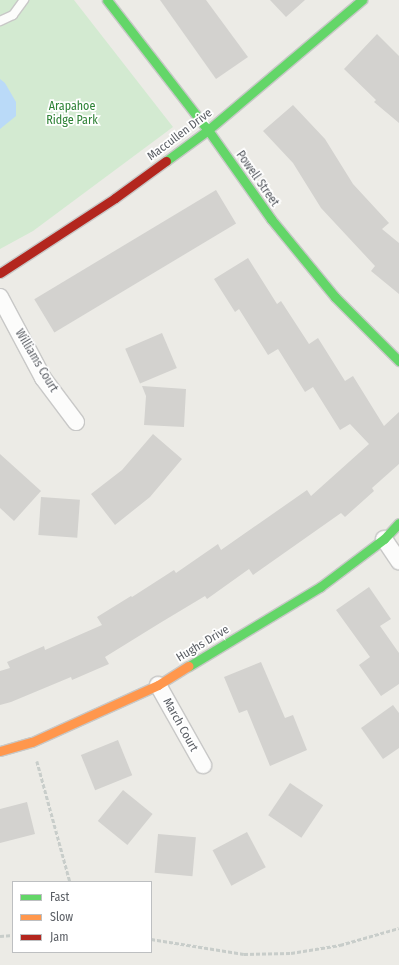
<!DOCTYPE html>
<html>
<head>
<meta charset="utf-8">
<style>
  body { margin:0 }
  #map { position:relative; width:399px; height:965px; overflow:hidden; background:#ecebe6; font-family:"Fira Sans Condensed",sans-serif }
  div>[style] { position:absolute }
  .green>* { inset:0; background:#d3ead1 }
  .water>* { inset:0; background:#badaf8 }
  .building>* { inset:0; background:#d3d2cf; transform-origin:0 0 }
  .path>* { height:2.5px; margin-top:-1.25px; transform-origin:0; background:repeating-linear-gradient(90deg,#c8cdca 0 4px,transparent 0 6px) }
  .roads { filter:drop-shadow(1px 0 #c8c8c7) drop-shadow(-1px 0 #c8c8c7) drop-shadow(0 1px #c8c8c7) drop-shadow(0 -1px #c8c8c7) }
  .lane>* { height:8px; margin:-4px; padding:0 4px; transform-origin:4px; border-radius:4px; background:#fcfcfb }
  .street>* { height:16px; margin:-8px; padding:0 8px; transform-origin:8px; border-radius:8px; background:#fcfcfb }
  .fast>* { height:9px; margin:-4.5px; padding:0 4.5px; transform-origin:4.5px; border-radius:4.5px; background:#63d668 }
  .slow>* { height:9px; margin:-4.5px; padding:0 4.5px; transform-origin:4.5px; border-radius:4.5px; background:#ff974d }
  .jam>* { height:9px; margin:-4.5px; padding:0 4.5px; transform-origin:4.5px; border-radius:4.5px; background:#b3261e }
  span { translate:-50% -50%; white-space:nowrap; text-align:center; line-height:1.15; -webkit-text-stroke:3.5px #fff; paint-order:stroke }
  .park-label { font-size:12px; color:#2e8236 }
  .street-label { font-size:12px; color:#5b5f65 }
  .legend { position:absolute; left:12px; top:881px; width:140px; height:72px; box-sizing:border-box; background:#fff; border:1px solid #bdbfc1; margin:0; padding:5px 7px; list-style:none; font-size:12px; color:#5b5f65 }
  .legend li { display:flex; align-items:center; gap:8px; height:20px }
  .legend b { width:20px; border:1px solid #bdbfc1 }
</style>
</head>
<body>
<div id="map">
  <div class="green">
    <i style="clip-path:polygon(0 0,74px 0,173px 127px,33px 231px,0 249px)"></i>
  </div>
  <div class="water">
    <i style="clip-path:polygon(0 79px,5px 83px,16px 102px,16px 116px,0 129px)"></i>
  </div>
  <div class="building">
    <i style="clip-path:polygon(160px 0,206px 0,248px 57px,216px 79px)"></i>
    <i style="clip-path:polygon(270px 0,305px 0,286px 17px)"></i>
    <i style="clip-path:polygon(377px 34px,399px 56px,399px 123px,374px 102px,376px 100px,344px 69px)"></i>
    <i style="clip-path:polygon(293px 105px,325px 139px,353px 184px,389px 223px,382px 229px,399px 243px,399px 294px,371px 271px,375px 266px,321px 208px,293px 163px,263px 131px)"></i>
    <i style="left:216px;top:190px;width:39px;height:212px;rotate:59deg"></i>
    <i style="clip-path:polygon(248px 258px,277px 304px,281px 301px,309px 344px,318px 338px,345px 381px,353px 376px,384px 426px,399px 412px,399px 464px,372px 488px,374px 491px,345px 517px,341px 513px,253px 575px,249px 569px,207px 599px,205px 596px,160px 623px,105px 657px,109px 664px,72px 680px,71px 677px,11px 702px,0 705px,0 671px,10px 668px,7px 662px,44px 646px,45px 650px,102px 625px,97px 617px,131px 596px,132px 597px,174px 570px,176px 573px,218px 544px,221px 550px,307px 490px,311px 496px,369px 444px,350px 424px,340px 430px,313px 387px,305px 392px,278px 349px,268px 355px,239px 309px,235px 312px,214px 279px)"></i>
    <i style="left:162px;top:333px;width:38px;height:40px;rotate:67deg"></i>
    <i style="clip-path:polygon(142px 386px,186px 389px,184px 427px,144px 425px,146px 396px)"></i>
    <i style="clip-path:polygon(153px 434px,182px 459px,150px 497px,115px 525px,91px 494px,122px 470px)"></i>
    <i style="clip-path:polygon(0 454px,41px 491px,14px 521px,0 508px)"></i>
    <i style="left:41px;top:497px;width:39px;height:38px;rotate:4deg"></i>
    <i style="clip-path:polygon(369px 587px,391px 619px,380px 626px,399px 653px,399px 684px,381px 696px,359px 665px,370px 657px,336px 610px)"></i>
    <i style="clip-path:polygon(261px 662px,285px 718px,293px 715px,307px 750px,270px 766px,247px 710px,239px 713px,224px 677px)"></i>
    <i style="clip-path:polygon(393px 705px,399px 713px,399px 748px,383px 759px,361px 728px)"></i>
    <i style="left:118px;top:740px;width:38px;height:40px;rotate:68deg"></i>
    <i style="left:290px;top:783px;width:40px;height:39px;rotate:34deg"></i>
    <i style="left:123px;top:790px;width:38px;height:40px;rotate:39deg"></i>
    <i style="clip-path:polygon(27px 802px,35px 834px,0 843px,0 809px)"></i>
    <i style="left:247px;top:832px;width:40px;height:39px;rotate:62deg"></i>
    <i style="left:158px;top:834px;width:38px;height:39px;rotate:5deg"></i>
  </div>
  <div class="path">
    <i style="left:37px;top:761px;width:125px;rotate:74.7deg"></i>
    <i style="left:0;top:936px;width:13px;rotate:-4deg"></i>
    <i style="left:151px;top:939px;width:94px;rotate:9.2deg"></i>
    <i style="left:244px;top:954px;width:47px;rotate:-1.2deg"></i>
    <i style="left:291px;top:953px;width:50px;rotate:-9.3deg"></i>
    <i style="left:340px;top:945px;width:61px;rotate:-16.1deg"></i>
  </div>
  <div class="roads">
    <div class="lane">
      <i style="left:0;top:21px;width:14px;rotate:-25deg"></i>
      <i style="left:13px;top:15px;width:19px;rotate:-54deg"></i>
    </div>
    <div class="street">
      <i style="left:0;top:297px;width:92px;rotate:62deg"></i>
      <i style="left:43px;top:378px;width:55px;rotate:53.1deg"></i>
      <i style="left:384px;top:539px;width:27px;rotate:56deg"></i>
      <i style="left:158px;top:685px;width:92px;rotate:60.6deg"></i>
    </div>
    <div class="fast">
      <i style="left:107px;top:0;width:165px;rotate:52.2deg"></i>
      <i style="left:208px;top:130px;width:109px;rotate:54.7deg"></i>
      <i style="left:271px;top:219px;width:101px;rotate:50.6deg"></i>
      <i style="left:335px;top:297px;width:91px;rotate:45deg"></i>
      <i style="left:166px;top:161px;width:52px;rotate:-36.4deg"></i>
      <i style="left:208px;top:130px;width:202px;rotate:-40.2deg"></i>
      <i style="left:189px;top:666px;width:153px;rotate:-31.1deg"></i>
      <i style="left:320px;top:587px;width:80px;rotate:-36.9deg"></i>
      <i style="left:384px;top:539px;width:22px;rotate:-47deg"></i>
    </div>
    <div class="slow">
      <i style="left:0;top:751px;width:33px;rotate:-16deg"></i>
      <i style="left:32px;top:742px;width:138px;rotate:-24.3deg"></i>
      <i style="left:158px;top:685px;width:36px;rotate:-32deg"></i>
    </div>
    <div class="jam">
      <i style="left:0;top:273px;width:137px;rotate:-33.1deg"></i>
      <i style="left:115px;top:198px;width:63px;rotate:-36deg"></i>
    </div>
  </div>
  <div class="park-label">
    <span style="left:72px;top:114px">Arapahoe<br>Ridge Park</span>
  </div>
  <div class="street-label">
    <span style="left:180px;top:135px;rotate:-37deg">Maccullen Drive</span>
    <span style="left:257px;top:179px;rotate:55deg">Powell Street</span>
    <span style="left:36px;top:361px;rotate:59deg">Williams Court</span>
    <span style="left:203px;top:644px;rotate:-31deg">Hughs Drive</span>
    <span style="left:180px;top:725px;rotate:61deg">March Court</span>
  </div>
  <ul class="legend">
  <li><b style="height:5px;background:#63d668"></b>Fast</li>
  <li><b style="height:5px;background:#ff974d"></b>Slow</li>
  <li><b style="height:5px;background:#b3261e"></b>Jam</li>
  </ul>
</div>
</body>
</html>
